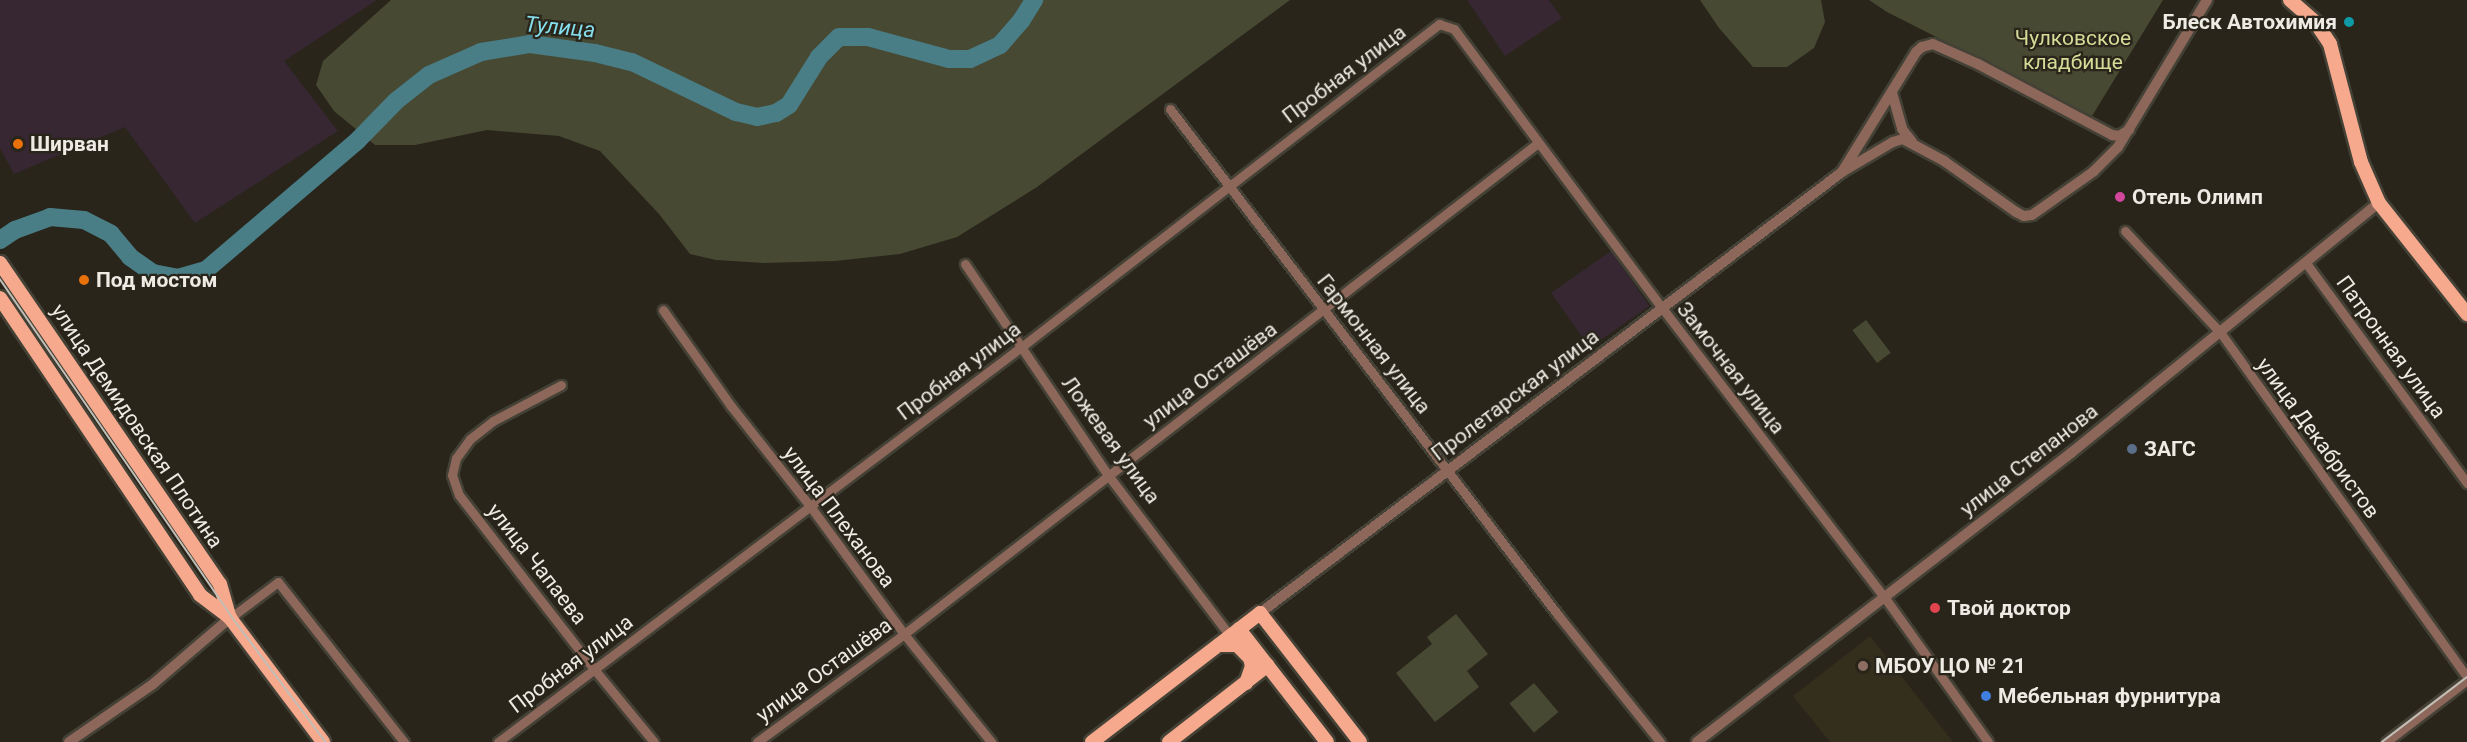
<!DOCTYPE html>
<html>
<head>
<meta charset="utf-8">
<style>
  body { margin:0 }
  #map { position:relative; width:2467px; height:742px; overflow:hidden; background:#29251a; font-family:Roboto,sans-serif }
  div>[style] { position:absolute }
  .industrial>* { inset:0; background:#362732; transform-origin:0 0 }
  .built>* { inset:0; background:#342e1d }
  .green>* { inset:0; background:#474933; transform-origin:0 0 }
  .river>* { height:18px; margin:-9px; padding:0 9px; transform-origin:9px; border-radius:9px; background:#4a7e87 }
  .roads { filter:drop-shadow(2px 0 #444136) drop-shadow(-2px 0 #444136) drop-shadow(0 2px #444136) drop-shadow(0 -2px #444136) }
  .minor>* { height:9px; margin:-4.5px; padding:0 4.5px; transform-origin:4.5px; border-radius:4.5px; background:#8d6759 }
  .tertiary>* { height:10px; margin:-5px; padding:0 5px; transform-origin:5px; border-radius:5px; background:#8d6759 }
  .primary>* { height:14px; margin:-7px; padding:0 7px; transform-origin:7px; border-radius:7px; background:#f6a98c }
  .tram>* { height:1.5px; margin:-0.75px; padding:0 0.75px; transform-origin:0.75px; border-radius:0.75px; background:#c0beb6 }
  .dots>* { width:16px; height:16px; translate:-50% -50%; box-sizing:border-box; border:3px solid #29251a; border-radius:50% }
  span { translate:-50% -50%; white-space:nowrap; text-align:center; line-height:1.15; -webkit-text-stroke:4.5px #29251a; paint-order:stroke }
  .poi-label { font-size:21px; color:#edebe4; font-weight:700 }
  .right { translate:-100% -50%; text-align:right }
  .left { translate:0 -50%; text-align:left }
  .park-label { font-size:21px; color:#d6db98 }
  .street-label { font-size:21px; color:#edebe4 }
  .water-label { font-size:22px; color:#85ddeb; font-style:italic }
</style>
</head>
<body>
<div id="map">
  <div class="industrial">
    <i style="clip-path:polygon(0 0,377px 0,284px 61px,338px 131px,195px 223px,125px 127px,14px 174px,0 148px)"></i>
    <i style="clip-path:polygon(1467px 0,1549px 0,1562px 18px,1505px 56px)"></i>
    <i style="left:1611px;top:251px;width:67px;height:73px;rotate:55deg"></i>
  </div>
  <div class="built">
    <i style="clip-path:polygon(1870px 636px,1953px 742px,1830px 742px,1793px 696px)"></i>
  </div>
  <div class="green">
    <i style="clip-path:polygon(391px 0,1290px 0,1037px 187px,957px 237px,900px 254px,835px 261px,764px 263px,716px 260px,690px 254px,659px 214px,600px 151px,559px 136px,487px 130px,415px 145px,375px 145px,334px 111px,316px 85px,323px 61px)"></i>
    <i style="clip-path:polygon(1700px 0,1821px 0,1825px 22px,1814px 48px,1787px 67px,1753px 67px,1719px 28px)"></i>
    <i style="clip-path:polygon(1869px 0,2163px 0,2092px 116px,1887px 12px)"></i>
    <i style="left:1866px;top:320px;width:41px;height:17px;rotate:53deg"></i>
    <i style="clip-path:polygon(1456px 614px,1488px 654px,1467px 671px,1479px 687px,1435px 722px,1396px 673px,1432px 644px,1427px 637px)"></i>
    <i style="left:1534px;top:683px;width:38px;height:32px;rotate:50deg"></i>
  </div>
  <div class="river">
    <i style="left:0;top:240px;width:18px;rotate:-34deg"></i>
    <i style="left:15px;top:230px;width:37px;rotate:-20deg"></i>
    <i style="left:50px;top:217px;width:34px;rotate:5deg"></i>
    <i style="left:84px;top:220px;width:30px;rotate:27deg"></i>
    <i style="left:111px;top:234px;width:30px;rotate:50deg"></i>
    <i style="left:130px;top:257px;width:28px;rotate:35deg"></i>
    <i style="left:153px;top:273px;width:25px;rotate:11deg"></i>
    <i style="left:178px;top:278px;width:29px;rotate:-16deg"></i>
    <i style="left:206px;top:270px;width:200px;rotate:-40.5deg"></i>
    <i style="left:358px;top:140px;width:54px;rotate:-45.7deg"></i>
    <i style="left:396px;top:101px;width:42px;rotate:-38.2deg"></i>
    <i style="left:429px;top:75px;width:57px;rotate:-23.9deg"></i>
    <i style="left:481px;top:52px;width:50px;rotate:-9.3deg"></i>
    <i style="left:530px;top:44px;width:66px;rotate:7.9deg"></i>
    <i style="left:595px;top:53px;width:38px;rotate:14deg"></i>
    <i style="left:632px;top:62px;width:115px;rotate:25.7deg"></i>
    <i style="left:736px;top:112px;width:22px;rotate:13deg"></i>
    <i style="left:757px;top:117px;width:19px;rotate:-12deg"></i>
    <i style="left:776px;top:113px;width:15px;rotate:-32deg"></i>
    <i style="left:789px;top:105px;width:57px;rotate:-58deg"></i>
    <i style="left:819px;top:57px;width:28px;rotate:-45deg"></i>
    <i style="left:839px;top:37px;width:29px"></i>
    <i style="left:868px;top:37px;width:84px;rotate:15.2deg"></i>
    <i style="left:949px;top:59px;width:21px"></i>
    <i style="left:970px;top:59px;width:33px;rotate:-25deg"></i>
    <i style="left:1000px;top:45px;width:32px;rotate:-49deg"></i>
    <i style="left:1021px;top:21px;width:25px;rotate:-58deg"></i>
  </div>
  <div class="roads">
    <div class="minor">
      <i style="left:1170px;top:109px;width:638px;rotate:52.52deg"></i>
      <i style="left:1558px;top:615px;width:163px;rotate:51.2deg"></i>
      <i style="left:2125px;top:231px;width:139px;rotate:46.8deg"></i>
      <i style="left:2220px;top:332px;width:424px;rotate:54.4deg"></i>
      <i style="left:2306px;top:263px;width:273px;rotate:53.8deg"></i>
      <i style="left:965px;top:264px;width:255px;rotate:55.9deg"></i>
      <i style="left:1108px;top:475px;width:202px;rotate:52.8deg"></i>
      <i style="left:663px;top:310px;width:118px;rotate:54.7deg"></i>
      <i style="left:731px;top:406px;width:127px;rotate:51.7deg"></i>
      <i style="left:810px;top:506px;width:159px;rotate:53.7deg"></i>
      <i style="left:904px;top:634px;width:139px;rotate:51.1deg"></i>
      <i style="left:561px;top:385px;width:77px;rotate:152.1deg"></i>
      <i style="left:493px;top:421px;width:29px;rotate:142deg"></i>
      <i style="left:470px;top:439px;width:24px;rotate:126deg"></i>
      <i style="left:456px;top:458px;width:17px;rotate:103deg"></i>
      <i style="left:452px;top:475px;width:21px;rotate:71deg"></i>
      <i style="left:459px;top:495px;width:220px;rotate:52.2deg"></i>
      <i style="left:594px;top:669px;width:94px;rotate:50.6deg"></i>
      <i style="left:230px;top:618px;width:60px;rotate:-36.9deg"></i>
      <i style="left:278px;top:582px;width:204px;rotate:51.8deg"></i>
      <i style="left:498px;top:742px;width:654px;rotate:-37.05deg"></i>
      <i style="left:1020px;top:348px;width:530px;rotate:-37.71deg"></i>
      <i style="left:1439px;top:24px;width:16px;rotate:18deg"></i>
      <i style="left:1454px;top:29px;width:349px;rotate:53.3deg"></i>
      <i style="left:1663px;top:309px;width:364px;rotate:52.5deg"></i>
      <i style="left:1885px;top:598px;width:177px;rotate:54.4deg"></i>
      <i style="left:757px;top:742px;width:182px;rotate:-36.3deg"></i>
      <i style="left:904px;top:634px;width:802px;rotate:-37.76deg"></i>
      <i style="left:2386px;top:742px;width:102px;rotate:-37.4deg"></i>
    </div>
    <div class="tertiary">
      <i style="left:1892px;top:93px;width:37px;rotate:74deg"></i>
      <i style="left:1902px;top:129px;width:16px;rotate:52deg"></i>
      <i style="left:1842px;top:172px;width:59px;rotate:-30.5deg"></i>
      <i style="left:1893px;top:142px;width:10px;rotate:-17deg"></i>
      <i style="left:1903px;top:139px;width:47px;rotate:28.2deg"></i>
      <i style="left:1944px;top:161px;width:88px;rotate:35.3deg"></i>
      <i style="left:2016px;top:212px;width:9px;rotate:27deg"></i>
      <i style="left:2024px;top:216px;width:8px;rotate:-7deg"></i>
      <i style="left:2032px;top:215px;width:75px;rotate:-35.2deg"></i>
      <i style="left:2093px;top:172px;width:35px;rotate:-45deg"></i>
      <i style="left:2118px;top:147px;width:172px;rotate:-58.8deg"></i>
      <i style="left:1260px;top:613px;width:730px;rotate:-37.15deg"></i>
      <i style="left:1842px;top:172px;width:141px;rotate:-58.3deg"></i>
      <i style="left:1916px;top:52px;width:8px;rotate:-40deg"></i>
      <i style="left:1922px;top:47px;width:11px;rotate:-15deg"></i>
      <i style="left:1933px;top:44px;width:49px;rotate:24deg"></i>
      <i style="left:1978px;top:64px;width:152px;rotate:27.9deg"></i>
      <i style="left:2112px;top:135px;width:7px;rotate:8deg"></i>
      <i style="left:2119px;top:136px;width:12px;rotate:-31deg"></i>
      <i style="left:69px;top:742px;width:102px;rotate:-34.6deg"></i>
      <i style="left:153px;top:684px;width:101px;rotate:-40.6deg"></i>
      <i style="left:1697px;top:742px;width:473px;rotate:-37.7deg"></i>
      <i style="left:2071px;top:453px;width:397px;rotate:-39.1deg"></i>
    </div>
    <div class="primary">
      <i style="left:2290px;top:0;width:35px;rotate:41deg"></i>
      <i style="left:2316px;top:23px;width:25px;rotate:56deg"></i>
      <i style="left:2330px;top:44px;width:122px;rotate:75.3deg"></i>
      <i style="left:2361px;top:162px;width:45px;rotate:66.3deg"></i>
      <i style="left:2379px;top:203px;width:142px;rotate:51.6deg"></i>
      <i style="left:0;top:263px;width:389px;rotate:55.6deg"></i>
      <i style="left:220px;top:584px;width:35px;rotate:74deg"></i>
      <i style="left:0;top:298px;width:358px;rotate:56deg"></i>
      <i style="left:200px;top:595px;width:38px;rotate:37deg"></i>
      <i style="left:230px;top:618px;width:155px;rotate:53.1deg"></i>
      <i style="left:1239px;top:629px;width:143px;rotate:52.1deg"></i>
      <i style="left:1219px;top:645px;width:18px"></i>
      <i style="left:1237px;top:645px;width:18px;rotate:45deg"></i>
      <i style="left:1250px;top:658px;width:8px;rotate:76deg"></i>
      <i style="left:1252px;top:666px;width:18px;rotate:109deg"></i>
      <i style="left:1092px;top:742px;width:212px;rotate:-37.5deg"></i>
      <i style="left:1260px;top:613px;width:163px;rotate:52.2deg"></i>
      <i style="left:1169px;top:742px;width:125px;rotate:-37.9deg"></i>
    </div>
  </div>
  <div class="tram">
    <i style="left:0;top:279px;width:410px;rotate:55.5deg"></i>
    <i style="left:232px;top:617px;width:156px;rotate:53.1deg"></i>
    <i style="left:2382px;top:742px;width:107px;rotate:-37.4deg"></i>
  </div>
  <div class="dots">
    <i style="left:2349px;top:22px;background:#0f9aa8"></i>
    <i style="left:18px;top:144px;background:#e8710a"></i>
    <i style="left:2120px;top:197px;background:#d1479c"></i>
    <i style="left:84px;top:280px;background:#e8710a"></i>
    <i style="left:2132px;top:449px;background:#5c6f8a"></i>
    <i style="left:1935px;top:608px;background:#e0444e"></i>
    <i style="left:1863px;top:666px;background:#8d6e63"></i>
    <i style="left:1986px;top:696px;background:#3f7fe0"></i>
  </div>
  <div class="poi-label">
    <span class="right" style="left:2337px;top:22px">Блеск Автохимия</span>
    <span class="left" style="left:30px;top:144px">Ширван</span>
    <span class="left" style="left:2132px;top:197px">Отель Олимп</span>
    <span class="left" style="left:96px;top:280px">Под мостом</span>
    <span class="left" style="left:2144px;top:449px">ЗАГС</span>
    <span class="left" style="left:1947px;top:608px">Твой доктор</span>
    <span class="left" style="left:1875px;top:666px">МБОУ ЦО № 21</span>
    <span class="left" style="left:1998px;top:696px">Мебельная фурнитура</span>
  </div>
  <div class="park-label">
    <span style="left:2073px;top:50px">Чулковское<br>кладбище</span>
  </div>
  <div class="street-label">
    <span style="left:1344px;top:74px;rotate:-37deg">Пробная улица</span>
    <span style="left:1374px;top:344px;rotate:52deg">Гармонная улица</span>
    <span style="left:2391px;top:347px;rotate:54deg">Патронная улица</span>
    <span style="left:1731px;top:368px;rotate:52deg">Замочная улица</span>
    <span style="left:959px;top:371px;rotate:-37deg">Пробная улица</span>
    <span style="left:1210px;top:375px;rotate:-37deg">улица Осташёва</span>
    <span style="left:1515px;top:395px;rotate:-37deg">Пролетарская улица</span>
    <span style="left:137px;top:426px;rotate:56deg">улица Демидовская Плотина</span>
    <span style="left:2318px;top:438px;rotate:54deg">улица Декабристов</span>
    <span style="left:1111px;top:440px;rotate:54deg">Ложевая улица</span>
    <span style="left:2029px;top:460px;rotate:-38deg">улица Степанова</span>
    <span style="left:839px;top:517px;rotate:53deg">улица Плеханова</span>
    <span style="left:537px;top:564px;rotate:52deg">улица Чапаева</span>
    <span style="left:571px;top:664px;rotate:-37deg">Пробная улица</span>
    <span style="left:824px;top:670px;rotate:-36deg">улица Осташёва</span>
  </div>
  <div class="water-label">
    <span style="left:560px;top:27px;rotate:5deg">Тулица</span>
  </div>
</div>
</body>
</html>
